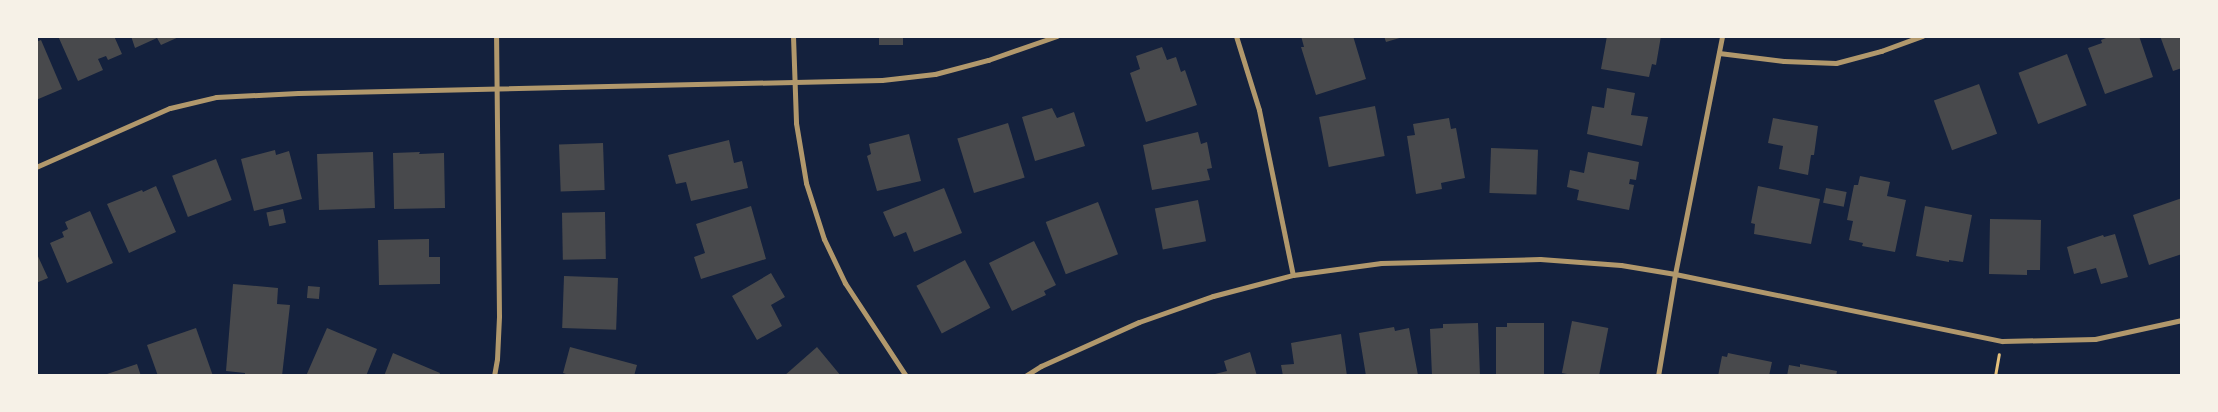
<!DOCTYPE html>
<html>
<head>
<meta charset="utf-8">
<style>
  body { margin:0 }
  #map { position:relative; width:2218px; height:412px; overflow:hidden; background:#14213d; font-family:Roboto,sans-serif }
  div>[style] { position:absolute }
  .building>* { inset:0; background:#48494c; transform-origin:0 0 }
  .path>* { height:3px; margin:-1.5px; padding:0 1.5px; transform-origin:1.5px; border-radius:1.5px; background:#e5c07b }
  .minor>* { height:5px; margin:-2.5px; padding:0 2.5px; transform-origin:2.5px; border-radius:2.5px; background:#b1986c }
  span { translate:-50% -50%; white-space:nowrap; text-align:center; line-height:1.15; -webkit-text-stroke:4px #f6f1e7; paint-order:stroke }
  .frame { position:absolute; inset:0; border:38px solid #f6f1e7; pointer-events:none }
</style>
</head>
<body>
<div id="map">
  <div class="building">
    <i style="clip-path:polygon(58px 36px,114px 36px,122px 54px,108px 60px,106px 56px,98px 59px,103px 70px,78px 81px)"></i>
    <i style="clip-path:polygon(131px 36px,181px 36px,161px 45px,157px 38px,135px 48px)"></i>
    <i style="left:879px;top:36px;width:24px;height:9px"></i>
    <i style="clip-path:polygon(1301px 36px,1353px 36px,1366px 79px,1316px 95px,1301px 47px,1304px 47px)"></i>
    <i style="clip-path:polygon(1384px 36px,1402px 36px,1403px 37px,1386px 42px)"></i>
    <i style="clip-path:polygon(1607px 36px,1661px 36px,1656px 65px,1652px 64px,1649px 77px,1601px 69px)"></i>
    <i style="clip-path:polygon(2111px 36px,2139px 36px,2153px 77px,2105px 94px,2088px 48px,2102px 43px,2101px 40px)"></i>
    <i style="clip-path:polygon(2160px 36px,2182px 36px,2182px 68px,2173px 71px)"></i>
    <i style="clip-path:polygon(41px 40px,62px 89px,36px 100px,36px 42px)"></i>
    <i style="clip-path:polygon(1162px 47px,1167px 60px,1176px 57px,1181px 72px,1185px 70px,1197px 105px,1146px 122px,1130px 73px,1140px 69px,1136px 56px)"></i>
    <i style="left:2067px;top:54px;width:55px;height:52px;rotate:69deg"></i>
    <i style="left:1979px;top:84px;width:53px;height:48px;rotate:70deg"></i>
    <i style="clip-path:polygon(1607px 88px,1635px 93px,1631px 115px,1648px 117px,1642px 146px,1587px 134px,1592px 106px,1604px 108px)"></i>
    <i style="left:1375px;top:106px;width:51px;height:57px;rotate:79deg"></i>
    <i style="clip-path:polygon(1052px 108px,1057px 118px,1074px 112px,1085px 146px,1035px 161px,1022px 117px)"></i>
    <i style="clip-path:polygon(1449px 118px,1451px 129px,1456px 128px,1465px 178px,1441px 183px,1442px 189px,1416px 194px,1407px 136px,1415px 135px,1413px 124px)"></i>
    <i style="clip-path:polygon(1773px 118px,1818px 126px,1814px 155px,1811px 155px,1808px 175px,1779px 169px,1783px 146px,1768px 143px)"></i>
    <i style="left:1008px;top:123px;width:57px;height:53px;rotate:73deg"></i>
    <i style="clip-path:polygon(1198px 132px,1201px 144px,1207px 142px,1212px 168px,1207px 169px,1210px 180px,1152px 190px,1143px 145px)"></i>
    <i style="clip-path:polygon(909px 134px,921px 181px,877px 191px,867px 156px,871px 154px,869px 144px)"></i>
    <i style="clip-path:polygon(729px 140px,734px 163px,742px 161px,748px 188px,691px 201px,686px 182px,676px 184px,668px 155px)"></i>
    <i style="left:603px;top:143px;width:47px;height:44px;rotate:88deg"></i>
    <i style="left:1491px;top:148px;width:47px;height:45px;rotate:2deg"></i>
    <i style="clip-path:polygon(275px 150px,276px 155px,289px 151px,302px 199px,254px 211px,241px 159px)"></i>
    <i style="left:373px;top:152px;width:56px;height:56px;rotate:88deg"></i>
    <i style="clip-path:polygon(420px 152px,419px 154px,444px 153px,445px 208px,394px 209px,393px 153px)"></i>
    <i style="clip-path:polygon(1588px 152px,1639px 162px,1636px 180px,1630px 179px,1629px 184px,1634px 185px,1629px 210px,1577px 200px,1579px 190px,1567px 187px,1570px 170px,1584px 173px)"></i>
    <i style="left:216px;top:159px;width:44px;height:47px;rotate:69deg"></i>
    <i style="clip-path:polygon(1860px 176px,1890px 182px,1887px 196px,1906px 200px,1895px 252px,1862px 246px,1863px 243px,1849px 240px,1853px 221px,1847px 220px,1854px 185px,1858px 185px)"></i>
    <i style="clip-path:polygon(156px 186px,176px 232px,129px 253px,107px 204px,142px 190px,143px 192px)"></i>
    <i style="clip-path:polygon(1758px 186px,1820px 199px,1811px 244px,1754px 234px,1755px 224px,1751px 223px)"></i>
    <i style="clip-path:polygon(944px 188px,962px 233px,914px 252px,906px 232px,894px 237px,883px 212px)"></i>
    <i style="left:1826px;top:188px;width:21px;height:15px;rotate:11deg"></i>
    <i style="clip-path:polygon(2182px 198px,2182px 254px,2149px 265px,2133px 215px)"></i>
    <i style="left:1198px;top:200px;width:42px;height:44px;rotate:79deg"></i>
    <i style="left:1098px;top:202px;width:56px;height:56px;rotate:69deg"></i>
    <i style="clip-path:polygon(751px 206px,766px 259px,701px 279px,694px 257px,705px 253px,696px 224px)"></i>
    <i style="clip-path:polygon(1925px 206px,1972px 215px,1963px 262px,1949px 260px,1949px 262px,1916px 256px)"></i>
    <i style="left:283px;top:209px;width:14px;height:17px;rotate:78deg"></i>
    <i style="clip-path:polygon(90px 211px,113px 263px,67px 283px,50px 243px,64px 237px,62px 232px,68px 229px,65px 222px)"></i>
    <i style="left:605px;top:212px;width:47px;height:43px;rotate:89deg"></i>
    <i style="clip-path:polygon(1990px 219px,2041px 220px,2040px 270px,2027px 270px,2027px 275px,1989px 274px)"></i>
    <i style="clip-path:polygon(2115px 234px,2128px 277px,2101px 284px,2096px 268px,2074px 274px,2067px 247px,2103px 235px,2104px 237px)"></i>
    <i style="clip-path:polygon(429px 239px,429px 257px,440px 257px,440px 284px,379px 285px,378px 240px)"></i>
    <i style="clip-path:polygon(1034px 241px,1056px 285px,1044px 291px,1046px 295px,1012px 311px,989px 263px)"></i>
    <i style="clip-path:polygon(36px 252px,48px 278px,36px 283px)"></i>
    <i style="left:965px;top:260px;width:54px;height:55px;rotate:62deg"></i>
    <i style="clip-path:polygon(771px 273px,785px 297px,771px 305px,782px 326px,757px 340px,732px 296px)"></i>
    <i style="left:564px;top:276px;width:54px;height:52px;rotate:2deg"></i>
    <i style="clip-path:polygon(233px 284px,278px 288px,277px 304px,290px 305px,282px 376px,245px 376px,245px 373px,226px 371px)"></i>
    <i style="left:308px;top:286px;width:12px;height:12px;rotate:5deg"></i>
    <i style="left:1572px;top:321px;width:37px;height:53px;rotate:11deg"></i>
    <i style="clip-path:polygon(1478px 323px,1480px 376px,1432px 376px,1430px 329px,1443px 328px,1443px 324px)"></i>
    <i style="clip-path:polygon(1507px 323px,1544px 323px,1544px 375px,1496px 376px,1496px 327px,1507px 327px)"></i>
    <i style="clip-path:polygon(1394px 327px,1395px 331px,1409px 328px,1418px 375px,1366px 376px,1359px 333px)"></i>
    <i style="clip-path:polygon(196px 328px,213px 376px,158px 376px,147px 345px)"></i>
    <i style="clip-path:polygon(327px 328px,377px 349px,366px 376px,306px 376px)"></i>
    <i style="clip-path:polygon(1341px 334px,1347px 376px,1283px 376px,1281px 365px,1294px 364px,1291px 343px)"></i>
    <i style="clip-path:polygon(570px 347px,637px 365px,634px 376px,572px 376px,563px 373px)"></i>
    <i style="clip-path:polygon(817px 347px,841px 376px,784px 376px)"></i>
    <i style="clip-path:polygon(1250px 352px,1257px 376px,1207px 376px,1227px 371px,1224px 361px)"></i>
    <i style="clip-path:polygon(393px 353px,440px 373px,439px 376px,384px 376px)"></i>
    <i style="clip-path:polygon(1728px 353px,1772px 362px,1769px 376px,1718px 376px,1722px 356px,1727px 357px)"></i>
    <i style="clip-path:polygon(137px 364px,141px 376px,104px 376px,104px 375px)"></i>
    <i style="clip-path:polygon(1800px 364px,1837px 371px,1836px 376px,1787px 376px,1789px 365px,1800px 367px)"></i>
  </div>
  <div class="path">
    <i style="left:1995px;top:376px;width:22px;rotate:-80deg"></i>
  </div>
  <div class="minor">
    <i style="left:793px;top:36px;width:87px;rotate:88deg"></i>
    <i style="left:796px;top:123px;width:61px;rotate:80.5deg"></i>
    <i style="left:806px;top:183px;width:59px;rotate:72.2deg"></i>
    <i style="left:824px;top:239px;width:49px;rotate:64.5deg"></i>
    <i style="left:845px;top:283px;width:111px;rotate:56.7deg"></i>
    <i style="left:1236px;top:36px;width:77px;rotate:72.7deg"></i>
    <i style="left:1259px;top:110px;width:168px;rotate:78.4deg"></i>
    <i style="left:1719px;top:53px;width:65px;rotate:7deg"></i>
    <i style="left:1784px;top:61px;width:52px;rotate:2.2deg"></i>
    <i style="left:1836px;top:63px;width:47px;rotate:-14.9deg"></i>
    <i style="left:1881px;top:51px;width:44px;rotate:-20.1deg"></i>
    <i style="left:36px;top:167px;width:146px;rotate:-23.8deg"></i>
    <i style="left:170px;top:108px;width:47px;rotate:-13.4deg"></i>
    <i style="left:216px;top:97px;width:82px;rotate:-2.8deg"></i>
    <i style="left:298px;top:93px;width:584px;rotate:-1.28deg"></i>
    <i style="left:882px;top:80px;width:53px;rotate:-6.5deg"></i>
    <i style="left:935px;top:74px;width:55px;rotate:-14.8deg"></i>
    <i style="left:988px;top:60px;width:73px;rotate:-19.2deg"></i>
    <i style="left:494px;top:376px;width:17px;rotate:-80deg"></i>
    <i style="left:497px;top:359px;width:43px;rotate:-87.3deg"></i>
    <i style="left:499px;top:316px;width:280px;rotate:-90.6deg"></i>
    <i style="left:1025px;top:376px;width:19px;rotate:-32deg"></i>
    <i style="left:1041px;top:366px;width:107px;rotate:-24.2deg"></i>
    <i style="left:1139px;top:322px;width:78px;rotate:-19.4deg"></i>
    <i style="left:1213px;top:296px;width:83px;rotate:-14.7deg"></i>
    <i style="left:1293px;top:275px;width:89px;rotate:-7.8deg"></i>
    <i style="left:1381px;top:263px;width:159px;rotate:-1.4deg"></i>
    <i style="left:1540px;top:259px;width:81px;rotate:4.2deg"></i>
    <i style="left:1621px;top:265px;width:55px;rotate:9.5deg"></i>
    <i style="left:1675px;top:274px;width:334px;rotate:11.6deg"></i>
    <i style="left:2002px;top:341px;width:93px;rotate:-1.2deg"></i>
    <i style="left:2095px;top:339px;width:89px;rotate:-12.3deg"></i>
    <i style="left:1658px;top:376px;width:103px;rotate:-80.5deg"></i>
    <i style="left:1675px;top:274px;width:243px;rotate:-78.8deg"></i>
  </div>
  <div class="frame"></div>
</div>
</body>
</html>
